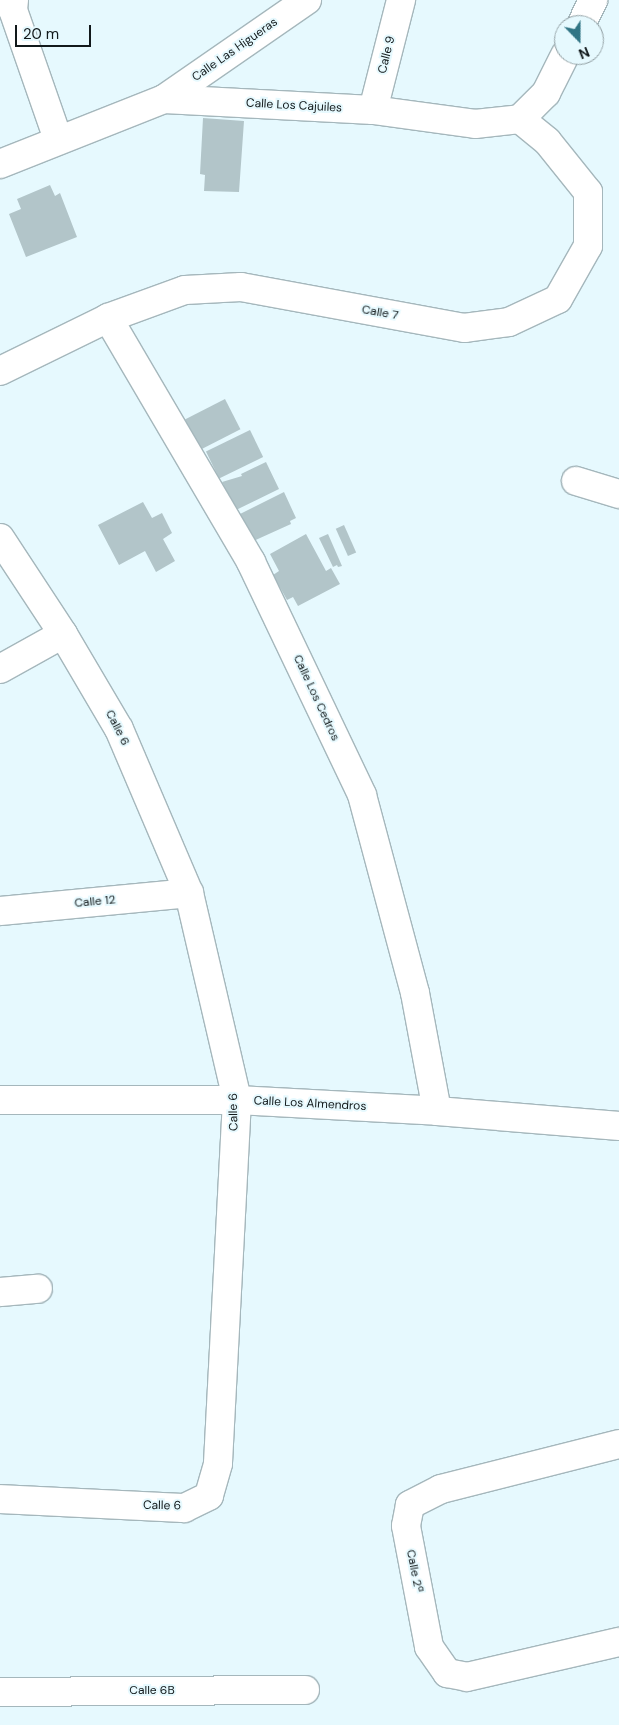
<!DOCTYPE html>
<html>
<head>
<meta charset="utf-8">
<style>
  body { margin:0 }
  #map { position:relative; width:619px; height:1725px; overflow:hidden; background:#e6f9fe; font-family:"DM Sans",sans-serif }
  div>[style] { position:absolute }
  .building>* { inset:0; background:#b2c5c9; transform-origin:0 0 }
  .roads { filter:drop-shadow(1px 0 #a5b7bc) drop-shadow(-1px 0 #a5b7bc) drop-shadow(0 1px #a5b7bc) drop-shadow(0 -1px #a5b7bc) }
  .minor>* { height:28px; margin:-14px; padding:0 14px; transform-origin:14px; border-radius:14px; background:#fff }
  span { translate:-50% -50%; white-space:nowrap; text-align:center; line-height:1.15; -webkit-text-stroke:4px #e6f9fe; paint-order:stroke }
  .street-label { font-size:12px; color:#12191b }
  .north { position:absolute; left:554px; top:15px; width:50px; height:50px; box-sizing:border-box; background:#e6f9fe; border:1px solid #919fa3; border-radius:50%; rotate:158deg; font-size:14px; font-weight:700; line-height:20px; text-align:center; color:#12191b }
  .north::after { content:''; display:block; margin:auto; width:18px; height:22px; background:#317585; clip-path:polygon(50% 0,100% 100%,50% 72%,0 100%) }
  .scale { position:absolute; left:15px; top:25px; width:76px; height:22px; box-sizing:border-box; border:2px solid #12191b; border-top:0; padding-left:6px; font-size:15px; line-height:18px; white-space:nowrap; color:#12191b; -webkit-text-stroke:4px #e6f9fe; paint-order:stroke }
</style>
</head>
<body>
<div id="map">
  <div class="building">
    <i style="clip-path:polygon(203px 118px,244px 121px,239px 192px,204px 191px,205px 175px,200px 174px)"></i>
    <i style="clip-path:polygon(50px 185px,55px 196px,60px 193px,77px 237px,26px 257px,9px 214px,21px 209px,17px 199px)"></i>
    <i style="left:225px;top:399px;width:34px;height:45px;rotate:63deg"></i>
    <i style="left:250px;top:430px;width:30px;height:49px;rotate:64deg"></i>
    <i style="clip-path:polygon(266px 462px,279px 489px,236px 510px,222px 482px,242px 476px,241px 474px)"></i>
    <i style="clip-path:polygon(284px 492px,296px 518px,290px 521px,291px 524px,247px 544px,234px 517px)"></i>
    <i style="clip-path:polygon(143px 502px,152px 518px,162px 513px,172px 533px,163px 539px,175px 561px,156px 572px,145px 551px,119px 565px,98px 525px)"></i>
    <i style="left:344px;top:525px;width:30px;height:9px;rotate:66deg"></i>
    <i style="clip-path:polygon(306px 534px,326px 571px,331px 568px,340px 584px,298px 606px,293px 597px,287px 600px,273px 575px,279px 571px,270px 554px)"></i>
    <i style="clip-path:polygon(328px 534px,342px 566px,338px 567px,337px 565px,333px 567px,319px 538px)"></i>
  </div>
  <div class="roads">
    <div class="minor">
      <i style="left:14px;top:0;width:10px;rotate:96deg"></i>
      <i style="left:13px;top:10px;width:137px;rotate:70.8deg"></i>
      <i style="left:581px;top:25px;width:28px;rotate:-64deg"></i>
      <i style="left:164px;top:99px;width:174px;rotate:-34.7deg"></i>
      <i style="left:373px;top:110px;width:114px;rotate:-75.7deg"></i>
      <i style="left:0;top:164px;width:176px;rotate:-21.6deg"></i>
      <i style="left:164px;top:99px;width:209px;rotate:3deg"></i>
      <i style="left:373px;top:110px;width:103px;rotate:7.8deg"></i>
      <i style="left:475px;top:124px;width:45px;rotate:-6.3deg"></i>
      <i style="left:520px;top:119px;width:37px;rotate:-45deg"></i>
      <i style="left:546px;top:93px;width:42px;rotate:-63.4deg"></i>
      <i style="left:108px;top:318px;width:283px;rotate:59.6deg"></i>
      <i style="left:251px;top:562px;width:258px;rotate:64.5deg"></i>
      <i style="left:362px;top:795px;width:205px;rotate:75deg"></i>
      <i style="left:415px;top:993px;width:120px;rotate:79.4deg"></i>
      <i style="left:0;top:371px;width:120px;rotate:-26.1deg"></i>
      <i style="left:108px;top:318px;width:82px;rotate:-20deg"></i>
      <i style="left:185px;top:290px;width:56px;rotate:-3.1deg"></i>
      <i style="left:241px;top:287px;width:227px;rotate:10.4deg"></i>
      <i style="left:464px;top:328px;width:45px;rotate:-7.6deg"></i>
      <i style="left:509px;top:322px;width:54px;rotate:-25.1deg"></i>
      <i style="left:558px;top:299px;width:61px;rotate:-60.5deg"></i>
      <i style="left:588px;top:246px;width:54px;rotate:-90deg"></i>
      <i style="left:588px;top:192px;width:65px;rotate:-128.8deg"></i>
      <i style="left:547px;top:141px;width:35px;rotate:-141deg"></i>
      <i style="left:576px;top:481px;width:45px;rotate:16.8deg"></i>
      <i style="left:0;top:538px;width:115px;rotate:56.7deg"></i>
      <i style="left:63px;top:634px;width:110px;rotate:59.5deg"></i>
      <i style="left:119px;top:729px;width:178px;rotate:66.9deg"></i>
      <i style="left:189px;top:893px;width:212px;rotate:76.9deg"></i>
      <i style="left:237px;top:1100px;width:364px;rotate:93deg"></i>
      <i style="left:218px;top:1464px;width:33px;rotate:106deg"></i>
      <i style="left:209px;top:1496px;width:28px;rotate:154deg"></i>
      <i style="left:184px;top:1508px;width:184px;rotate:-177.2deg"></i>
      <i style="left:0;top:669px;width:72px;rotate:-29.1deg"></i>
      <i style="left:0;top:911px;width:190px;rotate:-5.4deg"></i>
      <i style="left:0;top:1100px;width:237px"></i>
      <i style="left:237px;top:1100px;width:200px;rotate:3.1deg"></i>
      <i style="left:437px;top:1111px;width:183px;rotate:4.7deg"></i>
      <i style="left:0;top:1292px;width:38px;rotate:-5deg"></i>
      <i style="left:619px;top:1444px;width:184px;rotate:165.8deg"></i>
      <i style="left:441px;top:1489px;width:35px;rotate:153deg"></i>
      <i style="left:410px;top:1505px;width:21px;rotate:101deg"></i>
      <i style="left:406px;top:1526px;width:123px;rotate:79.2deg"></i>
      <i style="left:429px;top:1647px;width:32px;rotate:55deg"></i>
      <i style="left:447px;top:1673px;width:20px;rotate:11deg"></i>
      <i style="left:467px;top:1677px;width:156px;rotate:-13deg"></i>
      <i style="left:0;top:1692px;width:305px;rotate:-0.4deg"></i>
    </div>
  </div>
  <div class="street-label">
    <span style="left:235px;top:50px;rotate:-35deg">Calle Las Higueras</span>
    <span style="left:387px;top:55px;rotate:-76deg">Calle 9</span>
    <span style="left:294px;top:106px;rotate:3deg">Calle Los Cajuiles</span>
    <span style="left:380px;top:313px;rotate:10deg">Calle 7</span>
    <span style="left:316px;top:698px;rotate:65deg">Calle Los Cedros</span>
    <span style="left:117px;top:728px;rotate:63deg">Calle 6</span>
    <span style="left:95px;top:902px;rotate:-5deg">Calle 12</span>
    <span style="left:310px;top:1104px;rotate:3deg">Calle Los Almendros</span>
    <span style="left:234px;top:1112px;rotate:-91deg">Calle 6</span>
    <span style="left:162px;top:1506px;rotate:1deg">Calle 6</span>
    <span style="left:414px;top:1571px;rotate:79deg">Calle 2ª</span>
    <span style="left:152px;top:1691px">Calle 6B</span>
  </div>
  <div class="north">N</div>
  <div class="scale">20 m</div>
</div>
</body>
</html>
